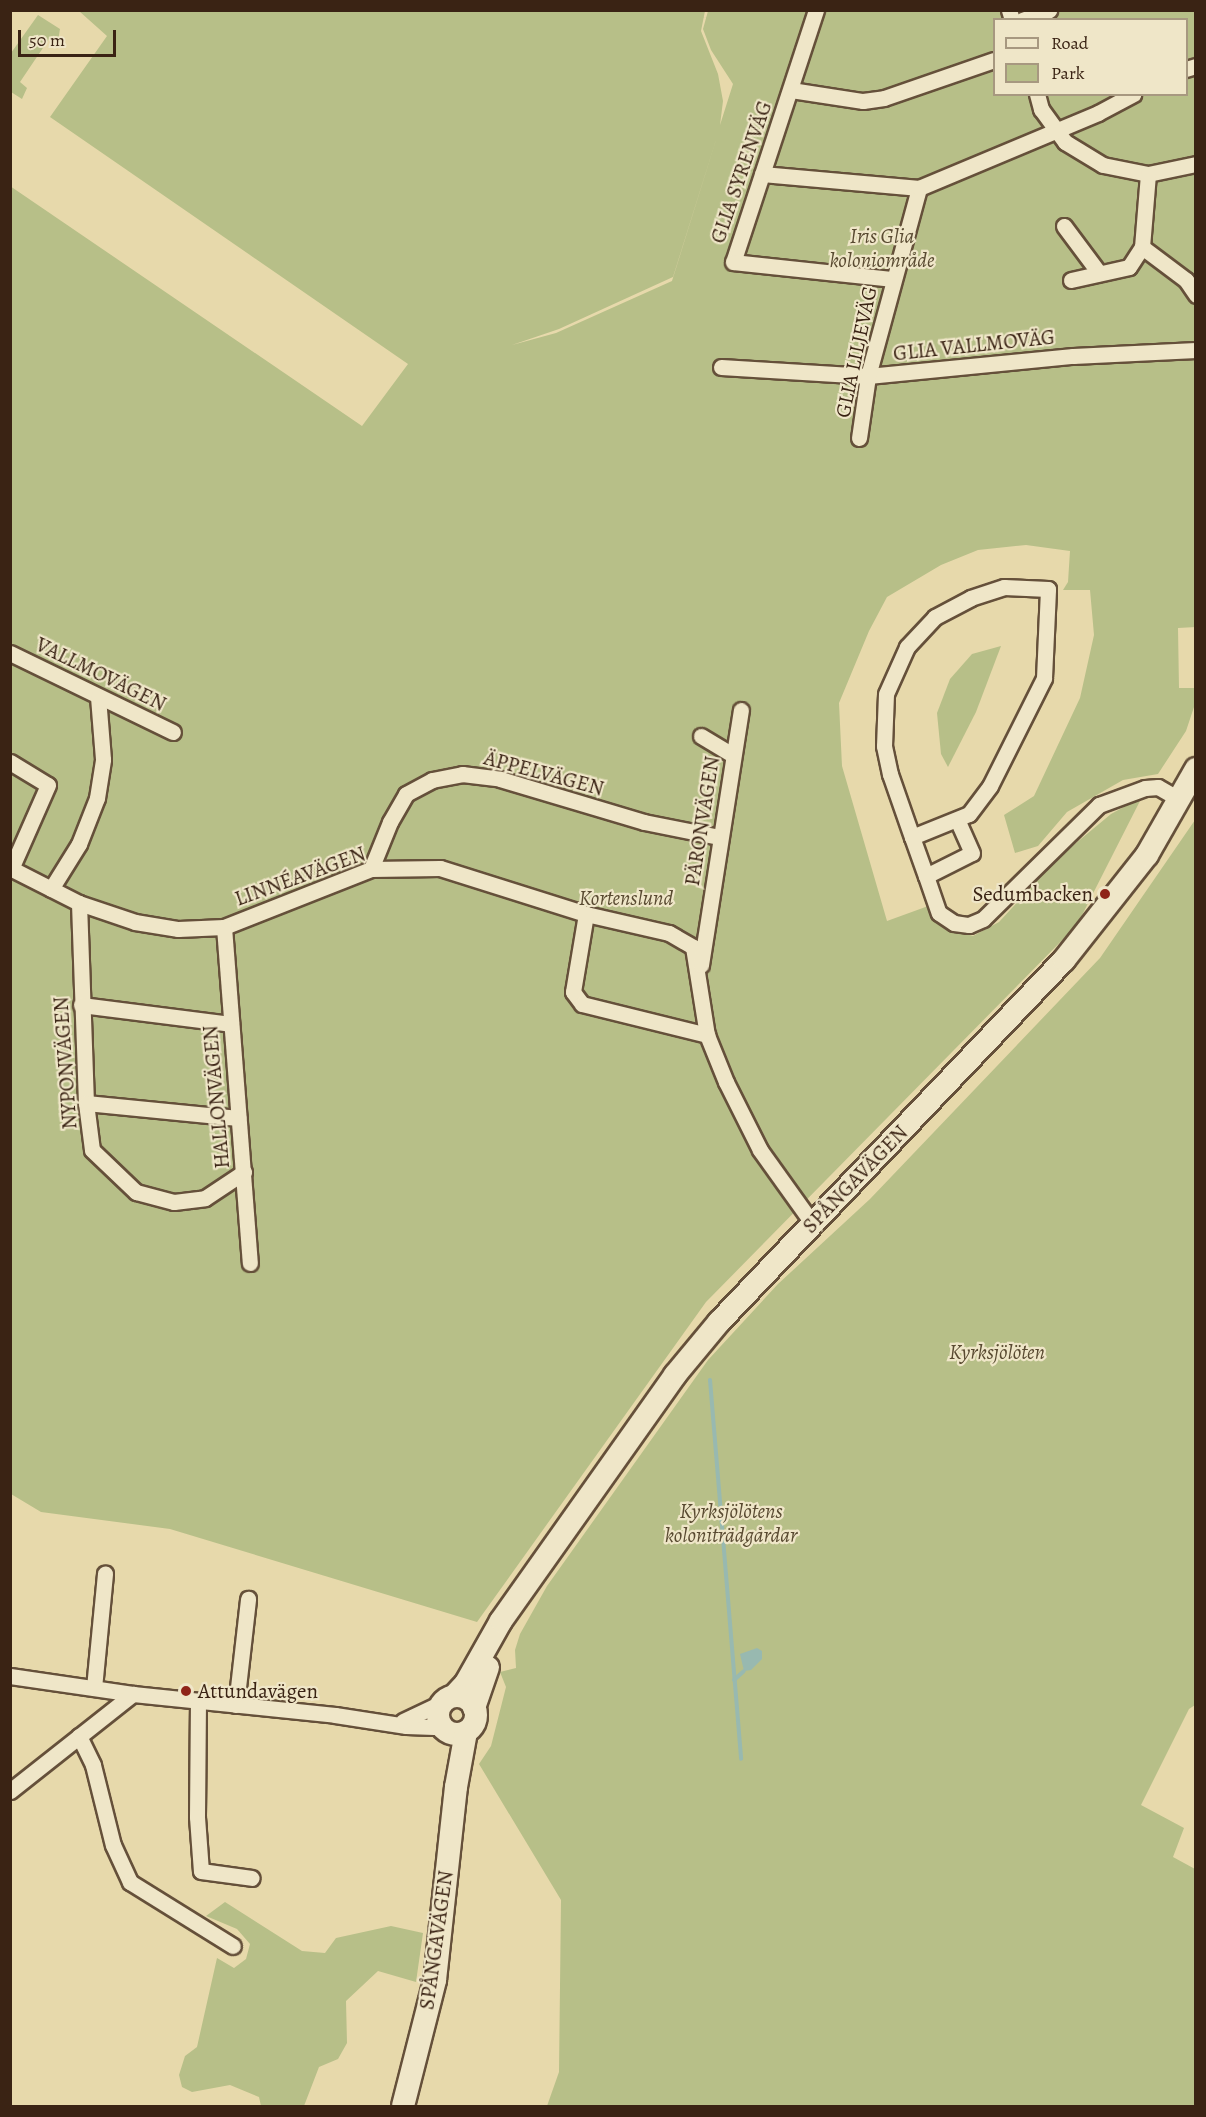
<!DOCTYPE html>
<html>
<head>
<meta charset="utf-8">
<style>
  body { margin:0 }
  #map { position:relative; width:1206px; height:2117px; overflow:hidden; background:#e7d9ab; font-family:Alegreya,serif }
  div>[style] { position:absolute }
  .green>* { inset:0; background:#b7bf88 }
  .water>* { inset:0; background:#98b9b0 }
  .stream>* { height:4px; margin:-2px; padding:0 2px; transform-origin:2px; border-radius:2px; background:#98b9b0 }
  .roads { filter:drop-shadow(2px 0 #65503a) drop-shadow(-2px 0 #65503a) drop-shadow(0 2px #65503a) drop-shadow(0 -2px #65503a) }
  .street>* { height:15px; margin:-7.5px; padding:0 7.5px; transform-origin:7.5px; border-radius:7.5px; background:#efe6c8 }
  .secondary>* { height:22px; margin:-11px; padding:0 11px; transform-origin:11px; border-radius:11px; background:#efe6c8 }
  .secondary>.ring { margin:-11px; padding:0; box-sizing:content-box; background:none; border:22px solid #efe6c8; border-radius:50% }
  .dots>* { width:16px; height:16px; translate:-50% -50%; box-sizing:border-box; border:3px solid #efe6c8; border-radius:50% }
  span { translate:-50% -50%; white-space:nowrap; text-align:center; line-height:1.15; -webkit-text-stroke:4.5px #efe6c8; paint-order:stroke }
  .street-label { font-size:21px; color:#3a2314 }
  .park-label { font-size:21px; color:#594a31; font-style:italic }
  .poi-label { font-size:21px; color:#3a2314 }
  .right { translate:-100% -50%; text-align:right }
  .left { translate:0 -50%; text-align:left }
  .frame { position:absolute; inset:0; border:12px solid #3a2314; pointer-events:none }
  .legend { position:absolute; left:993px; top:18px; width:195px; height:78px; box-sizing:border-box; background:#efe6c8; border:2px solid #a79880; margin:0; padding:8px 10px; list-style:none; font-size:18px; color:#3a2314 }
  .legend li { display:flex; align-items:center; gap:12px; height:30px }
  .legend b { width:30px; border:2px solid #a79880 }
  .scale { position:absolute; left:18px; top:30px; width:98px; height:27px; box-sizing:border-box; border:3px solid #3a2314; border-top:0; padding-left:8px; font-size:18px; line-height:21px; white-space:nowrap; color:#3a2314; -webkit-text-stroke:4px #efe6c8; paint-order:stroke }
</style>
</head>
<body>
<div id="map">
  <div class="green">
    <i style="clip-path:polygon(evenodd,79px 11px,705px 11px,701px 31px,718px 74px,723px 101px,720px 125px,733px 84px,711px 50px,703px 29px,708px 11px,1195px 11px,1196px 627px,1178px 628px,1179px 688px,1195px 688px,1195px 704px,1186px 731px,1158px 774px,1123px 780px,1067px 812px,1038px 846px,1015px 853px,1004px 815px,1034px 796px,1080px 698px,1094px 635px,1090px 590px,1063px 590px,1068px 582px,1070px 551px,1026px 545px,978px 550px,941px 565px,887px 597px,869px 631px,839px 703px,842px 766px,887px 921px,931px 905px,939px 925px,973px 936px,999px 922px,1058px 858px,1111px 814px,1142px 797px,1077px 925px,706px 1302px,477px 1622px,170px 1529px,41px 1512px,11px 1494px,10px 186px,362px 426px,408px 364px,50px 117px,107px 36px,79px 11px,994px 20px,1186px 20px,1186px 94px,994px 94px,994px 20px,79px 11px,720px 127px,672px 281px,556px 333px,512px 345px,559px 329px,673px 277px,720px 127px)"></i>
    <i style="clip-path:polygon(38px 15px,60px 29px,58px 41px,51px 36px,20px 82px,27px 88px,22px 99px,11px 92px,11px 53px)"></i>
    <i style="clip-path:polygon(1001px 646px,976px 712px,948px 767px,941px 754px,937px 713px,950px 679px,972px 654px)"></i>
    <i style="clip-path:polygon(1195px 820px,1195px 1705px,1189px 1709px,1141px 1805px,1184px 1828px,1173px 1857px,1195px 1869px,1195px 2106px,547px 2106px,559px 2072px,561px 1900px,479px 1764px,491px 1746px,506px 1687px,500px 1672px,516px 1668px,515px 1650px,520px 1634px,547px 1586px,708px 1360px,778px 1284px,870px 1199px,1100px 958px)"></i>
    <i style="clip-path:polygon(225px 1902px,302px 1951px,325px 1953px,336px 1938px,391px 1926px,423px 1933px,416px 1982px,378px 1971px,346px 2001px,347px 2043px,338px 2059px,319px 2067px,304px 2106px,261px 2106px,259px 2097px,230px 2085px,192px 2092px,182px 2087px,179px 2075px,185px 2056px,197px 2047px,217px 1958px,234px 1968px,246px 1959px,250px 1944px,237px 1929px,206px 1916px)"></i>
  </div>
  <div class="water">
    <i style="clip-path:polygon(757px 1648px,762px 1651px,762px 1659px,751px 1670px,744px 1671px,740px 1654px)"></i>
  </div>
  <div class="stream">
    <i style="left:710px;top:1380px;width:380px;rotate:85.3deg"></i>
    <i style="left:734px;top:1680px;width:13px;rotate:-42deg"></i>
  </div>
  <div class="roads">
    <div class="street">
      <i style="left:816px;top:10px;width:265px;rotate:108.2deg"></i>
      <i style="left:733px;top:262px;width:161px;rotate:6.1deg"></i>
      <i style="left:1009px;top:10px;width:10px;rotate:73deg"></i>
      <i style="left:1022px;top:20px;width:29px;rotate:-20deg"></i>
      <i style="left:1186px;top:69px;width:10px;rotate:-17deg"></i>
      <i style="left:791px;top:90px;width:73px;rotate:8.7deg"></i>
      <i style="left:863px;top:101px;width:21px;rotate:-8deg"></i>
      <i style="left:884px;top:98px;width:116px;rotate:-19.1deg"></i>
      <i style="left:1037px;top:94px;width:16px;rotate:75deg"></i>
      <i style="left:1041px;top:109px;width:41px;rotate:54deg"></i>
      <i style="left:1065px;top:142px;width:44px;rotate:31.2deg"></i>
      <i style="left:1103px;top:165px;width:46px;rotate:11.3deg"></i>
      <i style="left:1148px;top:174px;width:49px;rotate:-11.8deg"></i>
      <i style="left:762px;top:174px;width:158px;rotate:5.1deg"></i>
      <i style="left:1148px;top:174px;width:73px;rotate:94.7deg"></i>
      <i style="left:1142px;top:247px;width:55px;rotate:36.9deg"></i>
      <i style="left:1186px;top:280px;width:18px;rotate:56deg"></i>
      <i style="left:1064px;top:226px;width:59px;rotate:53.3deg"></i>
      <i style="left:1071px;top:280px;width:59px;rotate:-12.6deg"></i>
      <i style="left:1129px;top:267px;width:24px;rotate:-57deg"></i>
      <i style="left:721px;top:367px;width:147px;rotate:3.5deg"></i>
      <i style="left:868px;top:376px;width:206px;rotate:-5.6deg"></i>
      <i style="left:1073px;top:356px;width:123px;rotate:-2.8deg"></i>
      <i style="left:859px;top:438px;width:63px;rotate:-81.7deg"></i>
      <i style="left:868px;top:376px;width:195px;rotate:-74.8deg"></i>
      <i style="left:919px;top:188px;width:194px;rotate:-22.7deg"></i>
      <i style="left:1098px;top:113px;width:40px;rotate:-28deg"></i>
      <i style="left:10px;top:653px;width:181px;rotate:25.9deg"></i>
      <i style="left:701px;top:736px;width:37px;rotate:31deg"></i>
      <i style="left:10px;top:762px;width:44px;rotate:31.2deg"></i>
      <i style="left:48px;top:785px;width:92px;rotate:113.8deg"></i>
      <i style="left:912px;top:837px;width:61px;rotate:-22deg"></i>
      <i style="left:969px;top:814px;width:35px;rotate:-53deg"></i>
      <i style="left:990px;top:786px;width:121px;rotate:-63.4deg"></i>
      <i style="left:1044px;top:678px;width:89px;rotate:-87.4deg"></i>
      <i style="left:1048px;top:589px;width:44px;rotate:-177.4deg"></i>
      <i style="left:1004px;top:587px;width:35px;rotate:162deg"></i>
      <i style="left:971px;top:598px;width:41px;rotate:152.2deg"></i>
      <i style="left:935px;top:617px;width:41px;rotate:133deg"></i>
      <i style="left:907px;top:647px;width:51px;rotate:114.1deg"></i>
      <i style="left:886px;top:694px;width:52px;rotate:92.2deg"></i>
      <i style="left:884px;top:746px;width:29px;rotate:78deg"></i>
      <i style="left:890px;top:774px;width:67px;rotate:70.8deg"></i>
      <i style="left:912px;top:837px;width:41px;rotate:70.3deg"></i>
      <i style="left:926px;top:876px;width:51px;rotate:-26.6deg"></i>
      <i style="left:972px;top:853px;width:36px;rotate:-114deg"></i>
      <i style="left:10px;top:868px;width:77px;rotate:26.9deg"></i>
      <i style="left:79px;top:903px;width:59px;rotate:18.7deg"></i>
      <i style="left:135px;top:922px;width:44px;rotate:9.2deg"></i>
      <i style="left:178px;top:929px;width:46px;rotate:-2.5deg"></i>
      <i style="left:224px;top:927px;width:158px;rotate:-21.5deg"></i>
      <i style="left:371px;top:869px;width:69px;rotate:-0.8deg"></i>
      <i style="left:440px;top:868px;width:153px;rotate:17.5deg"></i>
      <i style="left:586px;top:914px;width:85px;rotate:12.9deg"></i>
      <i style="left:669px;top:933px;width:28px;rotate:30deg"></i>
      <i style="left:693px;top:947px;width:89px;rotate:81deg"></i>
      <i style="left:707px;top:1035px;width:51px;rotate:68deg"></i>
      <i style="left:726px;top:1082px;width:76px;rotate:63.4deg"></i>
      <i style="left:760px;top:1150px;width:91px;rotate:54.4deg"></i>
      <i style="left:371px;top:869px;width:51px;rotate:-68deg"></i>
      <i style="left:390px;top:822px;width:32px;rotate:-60deg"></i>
      <i style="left:406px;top:794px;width:30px;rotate:-28deg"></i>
      <i style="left:432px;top:780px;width:31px;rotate:-11deg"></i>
      <i style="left:462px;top:774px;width:38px;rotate:7deg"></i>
      <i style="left:500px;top:779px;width:150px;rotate:16.6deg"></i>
      <i style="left:644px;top:822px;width:76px;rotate:11.3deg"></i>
      <i style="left:926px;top:876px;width:39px;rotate:71deg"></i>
      <i style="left:939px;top:913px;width:18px;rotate:34deg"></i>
      <i style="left:954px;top:923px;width:15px;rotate:8deg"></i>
      <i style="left:969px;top:925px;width:15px;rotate:-23deg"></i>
      <i style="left:983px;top:919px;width:163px;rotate:-44.5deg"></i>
      <i style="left:1099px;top:805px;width:49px;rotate:-20.3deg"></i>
      <i style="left:1145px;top:788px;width:13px;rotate:-4deg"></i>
      <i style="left:1158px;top:787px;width:24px;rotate:30deg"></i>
      <i style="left:51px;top:889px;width:53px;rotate:-58.1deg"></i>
      <i style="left:79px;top:844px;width:49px;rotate:-68.6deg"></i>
      <i style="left:97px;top:798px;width:39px;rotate:-81deg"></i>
      <i style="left:103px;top:759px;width:62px;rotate:-94.6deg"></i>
      <i style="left:79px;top:903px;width:200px;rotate:88deg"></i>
      <i style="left:86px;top:1103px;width:47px;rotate:82.7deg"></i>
      <i style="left:92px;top:1150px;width:61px;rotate:43.7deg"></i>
      <i style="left:136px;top:1192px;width:39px;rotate:15deg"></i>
      <i style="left:174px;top:1202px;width:31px;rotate:-7deg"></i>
      <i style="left:205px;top:1198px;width:47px;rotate:-33.7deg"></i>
      <i style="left:586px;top:914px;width:79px;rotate:99.5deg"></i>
      <i style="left:573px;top:992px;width:15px;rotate:53deg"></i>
      <i style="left:582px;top:1004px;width:129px;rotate:13.9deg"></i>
      <i style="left:224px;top:927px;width:337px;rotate:85.6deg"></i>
      <i style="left:701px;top:965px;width:258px;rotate:-81.1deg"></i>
      <i style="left:81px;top:1005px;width:151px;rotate:7.2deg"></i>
      <i style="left:86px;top:1103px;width:153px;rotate:5.6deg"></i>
      <i style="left:10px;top:1676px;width:124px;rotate:8.3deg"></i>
      <i style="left:133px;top:1694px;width:203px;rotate:5.9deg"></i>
      <i style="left:335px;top:1715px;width:72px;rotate:8.8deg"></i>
      <i style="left:406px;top:1726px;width:35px;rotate:2deg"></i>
      <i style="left:94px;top:1688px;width:115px;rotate:-84.5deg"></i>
      <i style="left:198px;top:1701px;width:116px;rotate:90.5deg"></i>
      <i style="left:197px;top:1817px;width:54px;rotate:85.8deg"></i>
      <i style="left:201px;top:1871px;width:51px;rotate:7.8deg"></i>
      <i style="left:236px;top:1705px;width:107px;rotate:-83.5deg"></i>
      <i style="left:403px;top:1721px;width:42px;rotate:-25.3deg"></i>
      <i style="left:79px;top:1736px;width:32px;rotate:64deg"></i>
      <i style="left:93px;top:1765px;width:82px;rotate:76deg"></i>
      <i style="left:113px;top:1845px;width:41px;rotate:65.3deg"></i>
      <i style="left:130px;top:1882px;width:121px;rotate:31.9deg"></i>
      <i style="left:10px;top:1791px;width:157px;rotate:-38.3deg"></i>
    </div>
    <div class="secondary">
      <i style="left:454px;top:1696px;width:18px;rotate:-47deg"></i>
      <i style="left:466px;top:1683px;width:71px;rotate:-60.6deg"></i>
      <i style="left:501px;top:1621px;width:301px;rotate:-54.7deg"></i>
      <i style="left:675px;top:1375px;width:69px;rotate:-50.3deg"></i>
      <i style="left:719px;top:1322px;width:500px;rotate:-46.38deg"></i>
      <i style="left:1064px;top:960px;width:134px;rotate:-51.7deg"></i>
      <i style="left:1147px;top:855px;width:99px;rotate:-60.3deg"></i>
      <i class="ring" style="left:438px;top:1696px;width:16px;height:16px"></i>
      <i style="left:474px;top:1708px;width:43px;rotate:-71.1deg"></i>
      <i style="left:403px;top:2106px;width:130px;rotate:-75.7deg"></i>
      <i style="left:435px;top:1980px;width:194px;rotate:-83.8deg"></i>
      <i style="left:456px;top:1787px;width:56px;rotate:-79.7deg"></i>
    </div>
  </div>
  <div class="dots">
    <i style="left:1105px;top:894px;background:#8f2418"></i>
    <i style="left:186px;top:1691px;background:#8f2418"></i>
  </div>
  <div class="street-label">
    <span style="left:741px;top:172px;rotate:-71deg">GLIA SYRENVÄG</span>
    <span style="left:974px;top:345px;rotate:-6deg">GLIA VALLMOVÄG</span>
    <span style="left:856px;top:352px;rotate:-78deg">GLIA LILJEVÄG</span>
    <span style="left:101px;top:674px;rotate:26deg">VALLMOVÄGEN</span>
    <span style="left:544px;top:773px;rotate:15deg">ÄPPELVÄGEN</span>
    <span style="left:702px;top:821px;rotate:-81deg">PÄRONVÄGEN</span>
    <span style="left:300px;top:876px;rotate:-20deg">LINNÉAVÄGEN</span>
    <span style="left:65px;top:1063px;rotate:-94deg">NYPONVÄGEN</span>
    <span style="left:216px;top:1097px;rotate:-95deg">HALLONVÄGEN</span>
    <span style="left:855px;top:1179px;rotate:-46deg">SPÅNGAVÄGEN</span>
    <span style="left:436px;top:1940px;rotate:-82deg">SPÅNGAVÄGEN</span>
  </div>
  <div class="park-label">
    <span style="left:882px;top:248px">Iris Glia<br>koloniområde</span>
    <span style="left:626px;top:898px">Kortenslund</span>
    <span style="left:997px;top:1352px">Kyrksjölöten</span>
    <span style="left:731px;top:1523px">Kyrksjölötens<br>koloniträdgårdar</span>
  </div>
  <div class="poi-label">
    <span class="right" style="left:1093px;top:894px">Sedumbacken</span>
    <span class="left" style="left:198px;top:1691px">Attundavägen</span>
  </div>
  <div class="frame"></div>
  <ul class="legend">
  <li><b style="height:8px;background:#efe6c8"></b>Road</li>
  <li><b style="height:16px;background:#b7bf88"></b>Park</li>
  </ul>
  <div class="scale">50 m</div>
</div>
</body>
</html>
